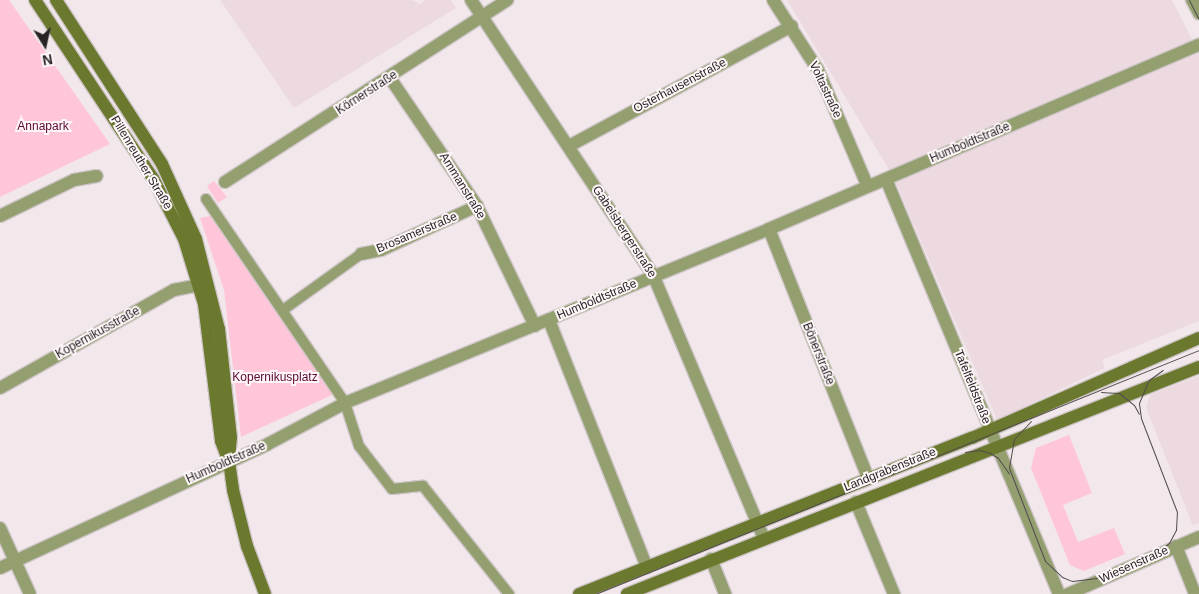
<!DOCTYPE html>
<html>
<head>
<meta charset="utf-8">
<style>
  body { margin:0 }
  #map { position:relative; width:1199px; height:594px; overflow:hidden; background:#f2e8eb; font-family:Arial,sans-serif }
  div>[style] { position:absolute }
  .built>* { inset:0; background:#eddae0 }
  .green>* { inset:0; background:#fec6d8 }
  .roads { filter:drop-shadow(1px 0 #cec5c7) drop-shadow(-1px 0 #cec5c7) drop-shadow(0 1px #cec5c7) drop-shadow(0 -1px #cec5c7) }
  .pedestrian>* { height:10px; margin:-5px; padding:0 5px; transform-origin:5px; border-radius:5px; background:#949f70 }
  .minor>* { height:12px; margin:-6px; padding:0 6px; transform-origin:6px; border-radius:6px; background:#949f70 }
  .tertiary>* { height:12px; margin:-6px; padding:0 6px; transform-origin:6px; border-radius:6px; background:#949f70 }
  .secondary>* { height:12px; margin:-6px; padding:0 6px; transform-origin:6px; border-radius:6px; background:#6b792f }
  .tram>* { height:1px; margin:-0.5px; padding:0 0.5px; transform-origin:0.5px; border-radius:0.5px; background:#504b4c }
  span { translate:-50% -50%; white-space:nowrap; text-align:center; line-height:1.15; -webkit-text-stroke:4px #fef6f8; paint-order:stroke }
  .street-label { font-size:12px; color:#282425 }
  .park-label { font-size:12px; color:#5c0931 }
  .north { position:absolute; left:20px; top:20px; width:50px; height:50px; -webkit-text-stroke:4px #fef6f8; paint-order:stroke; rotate:170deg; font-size:14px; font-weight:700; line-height:20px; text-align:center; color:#282425 }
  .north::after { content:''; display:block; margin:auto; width:18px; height:22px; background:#282425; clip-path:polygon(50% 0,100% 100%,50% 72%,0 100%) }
</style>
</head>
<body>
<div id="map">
  <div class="built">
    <i style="clip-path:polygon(220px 0,412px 0,420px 4px,425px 0,451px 0,456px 8px,294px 108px)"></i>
    <i style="clip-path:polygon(787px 0,1172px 0,1199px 53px,1199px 321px,1102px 360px,1105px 368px,997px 420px,894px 178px)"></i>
    <i style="clip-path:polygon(1199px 376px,1199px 523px,1193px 526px,1146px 408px,1150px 395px)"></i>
  </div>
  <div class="green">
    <i style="clip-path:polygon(0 0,9px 0,110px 144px,0 197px)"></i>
    <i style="clip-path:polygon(214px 181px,227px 197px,218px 203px,207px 186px)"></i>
    <i style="clip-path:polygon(210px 216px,334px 394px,241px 437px,224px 290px,200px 218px)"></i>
    <i style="clip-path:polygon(1069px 435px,1092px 493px,1063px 505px,1078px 542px,1114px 528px,1125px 554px,1084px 571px,1070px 565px,1031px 468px,1036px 448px)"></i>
  </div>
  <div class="roads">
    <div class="pedestrian">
      <i style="left:206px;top:199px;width:247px;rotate:55.7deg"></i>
      <i style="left:345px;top:403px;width:45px;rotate:72deg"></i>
      <i style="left:359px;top:446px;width:54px;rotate:52.5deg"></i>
      <i style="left:392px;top:489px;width:31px;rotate:-6deg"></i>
      <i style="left:423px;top:486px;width:138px;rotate:51.5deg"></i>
      <i style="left:283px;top:310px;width:96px;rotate:-35.7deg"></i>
    </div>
    <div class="minor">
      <i style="left:471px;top:0;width:332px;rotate:56.5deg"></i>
      <i style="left:654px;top:277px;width:284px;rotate:67.2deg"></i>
      <i style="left:773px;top:0;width:83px;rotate:57.3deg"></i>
      <i style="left:818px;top:70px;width:125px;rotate:66.9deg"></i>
      <i style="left:390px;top:78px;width:155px;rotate:55.8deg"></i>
      <i style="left:477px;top:206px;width:133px;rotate:64.2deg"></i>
      <i style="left:569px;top:146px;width:253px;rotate:-28.3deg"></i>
      <i style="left:886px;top:179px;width:271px;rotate:67.4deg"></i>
      <i style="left:225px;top:182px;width:336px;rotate:-32.8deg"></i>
      <i style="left:0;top:216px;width:82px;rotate:-25.9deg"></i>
      <i style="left:74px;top:180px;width:23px;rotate:-10deg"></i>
      <i style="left:769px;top:229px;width:268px;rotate:68.3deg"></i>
      <i style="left:361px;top:254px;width:20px;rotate:-11deg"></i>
      <i style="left:381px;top:250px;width:106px;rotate:-24.6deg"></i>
      <i style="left:549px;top:320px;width:266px;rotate:68.4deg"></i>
      <i style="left:0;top:388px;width:200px;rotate:-29.4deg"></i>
      <i style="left:174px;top:290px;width:25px;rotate:-11deg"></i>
      <i style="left:856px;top:502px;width:100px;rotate:67.6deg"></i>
      <i style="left:0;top:528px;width:72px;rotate:65.6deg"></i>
      <i style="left:1176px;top:546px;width:52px;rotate:68.4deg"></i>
      <i style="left:711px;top:559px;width:38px;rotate:68deg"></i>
      <i style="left:0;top:568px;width:295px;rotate:-24.8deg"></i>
      <i style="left:268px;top:444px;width:87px;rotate:-28deg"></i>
      <i style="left:345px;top:403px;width:458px;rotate:-22.3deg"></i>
      <i style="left:769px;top:229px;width:468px;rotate:-23.2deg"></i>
      <i style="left:1068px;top:594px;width:143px;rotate:-23.5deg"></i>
    </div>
    <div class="tertiary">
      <i style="left:1192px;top:0;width:15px;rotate:62deg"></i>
      <i style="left:990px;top:429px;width:179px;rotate:67.3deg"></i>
    </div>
    <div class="secondary">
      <i style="left:35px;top:0;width:214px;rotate:56.5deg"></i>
      <i style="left:153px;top:178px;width:68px;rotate:63.1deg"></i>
      <i style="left:184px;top:239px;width:68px;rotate:72.9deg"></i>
      <i style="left:204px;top:304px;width:138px;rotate:82.9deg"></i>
      <i style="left:221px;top:441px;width:19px;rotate:69deg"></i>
      <i style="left:56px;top:0;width:195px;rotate:57.1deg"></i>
      <i style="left:162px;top:164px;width:82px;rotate:65.6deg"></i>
      <i style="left:196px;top:239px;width:93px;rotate:75.7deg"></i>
      <i style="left:219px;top:329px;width:109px;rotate:83.7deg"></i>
      <i style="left:231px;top:437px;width:24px;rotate:95deg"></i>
      <i style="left:229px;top:461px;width:29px;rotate:82deg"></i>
      <i style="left:233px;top:490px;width:58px;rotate:76deg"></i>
      <i style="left:247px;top:546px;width:51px;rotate:69.4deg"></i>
      <i style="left:579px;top:594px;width:423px;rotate:-21.7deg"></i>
      <i style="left:972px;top:438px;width:248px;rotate:-23.8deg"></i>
      <i style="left:627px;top:594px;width:615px;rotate:-21.65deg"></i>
    </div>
  </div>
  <div class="tram">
    <i style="left:1189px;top:0;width:22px;rotate:63deg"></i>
    <i style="left:1101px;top:392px;width:18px;rotate:3deg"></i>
    <i style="left:1119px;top:393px;width:19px;rotate:39deg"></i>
    <i style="left:1134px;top:405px;width:10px;rotate:61deg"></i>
    <i style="left:1031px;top:421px;width:25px;rotate:133deg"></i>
    <i style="left:1014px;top:439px;width:29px;rotate:100deg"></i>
    <i style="left:1009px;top:468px;width:100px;rotate:68.8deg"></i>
    <i style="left:1045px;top:561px;width:23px;rotate:43deg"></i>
    <i style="left:1062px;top:577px;width:11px;rotate:22deg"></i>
    <i style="left:1072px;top:581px;width:25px;rotate:-7deg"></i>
    <i style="left:1097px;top:578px;width:68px;rotate:-23.5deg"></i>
    <i style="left:1159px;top:551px;width:13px;rotate:-39deg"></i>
    <i style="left:1169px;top:543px;width:15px;rotate:-62deg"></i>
    <i style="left:1176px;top:530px;width:18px;rotate:-87deg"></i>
    <i style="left:1177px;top:512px;width:101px;rotate:-111deg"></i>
    <i style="left:1141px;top:418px;width:15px;rotate:-98deg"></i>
    <i style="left:1139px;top:403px;width:25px;rotate:-67deg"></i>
    <i style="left:1149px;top:380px;width:17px;rotate:-36deg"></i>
    <i style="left:965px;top:452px;width:15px;rotate:-8deg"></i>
    <i style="left:980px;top:450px;width:10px;rotate:17deg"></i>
    <i style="left:990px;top:453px;width:9px;rotate:32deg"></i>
    <i style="left:998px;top:458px;width:19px;rotate:55deg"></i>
    <i style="left:595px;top:594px;width:651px;rotate:-22deg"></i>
  </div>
  <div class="street-label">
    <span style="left:680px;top:86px;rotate:-28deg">Osterhausenstraße</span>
    <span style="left:825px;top:90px;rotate:65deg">Voltastraße</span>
    <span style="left:367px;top:93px;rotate:-33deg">Körnerstraße</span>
    <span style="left:970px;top:143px;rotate:-23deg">Humboldtstraße</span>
    <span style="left:141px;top:163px;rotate:59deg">Pillenreuther Straße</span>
    <span style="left:462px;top:186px;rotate:58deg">Ammanstraße</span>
    <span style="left:624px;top:232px;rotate:57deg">Gabelsbergerstraße</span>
    <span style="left:417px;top:233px;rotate:-23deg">Brosamerstraße</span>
    <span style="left:597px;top:300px;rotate:-23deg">Humboldtstraße</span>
    <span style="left:98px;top:333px;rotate:-29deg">Kopernikusstraße</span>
    <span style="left:818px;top:354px;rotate:68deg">Bönerstraße</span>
    <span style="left:972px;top:387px;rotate:68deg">Tafelfeldstraße</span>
    <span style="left:226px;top:463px;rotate:-24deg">Humboldtstraße</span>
    <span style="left:890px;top:470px;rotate:-22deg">Landgrabenstraße</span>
    <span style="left:1134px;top:565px;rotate:-24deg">Wiesenstraße</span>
  </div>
  <div class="park-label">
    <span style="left:43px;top:127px">Annapark</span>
    <span style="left:275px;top:378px">Kopernikusplatz</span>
  </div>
  <div class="north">N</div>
</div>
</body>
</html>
